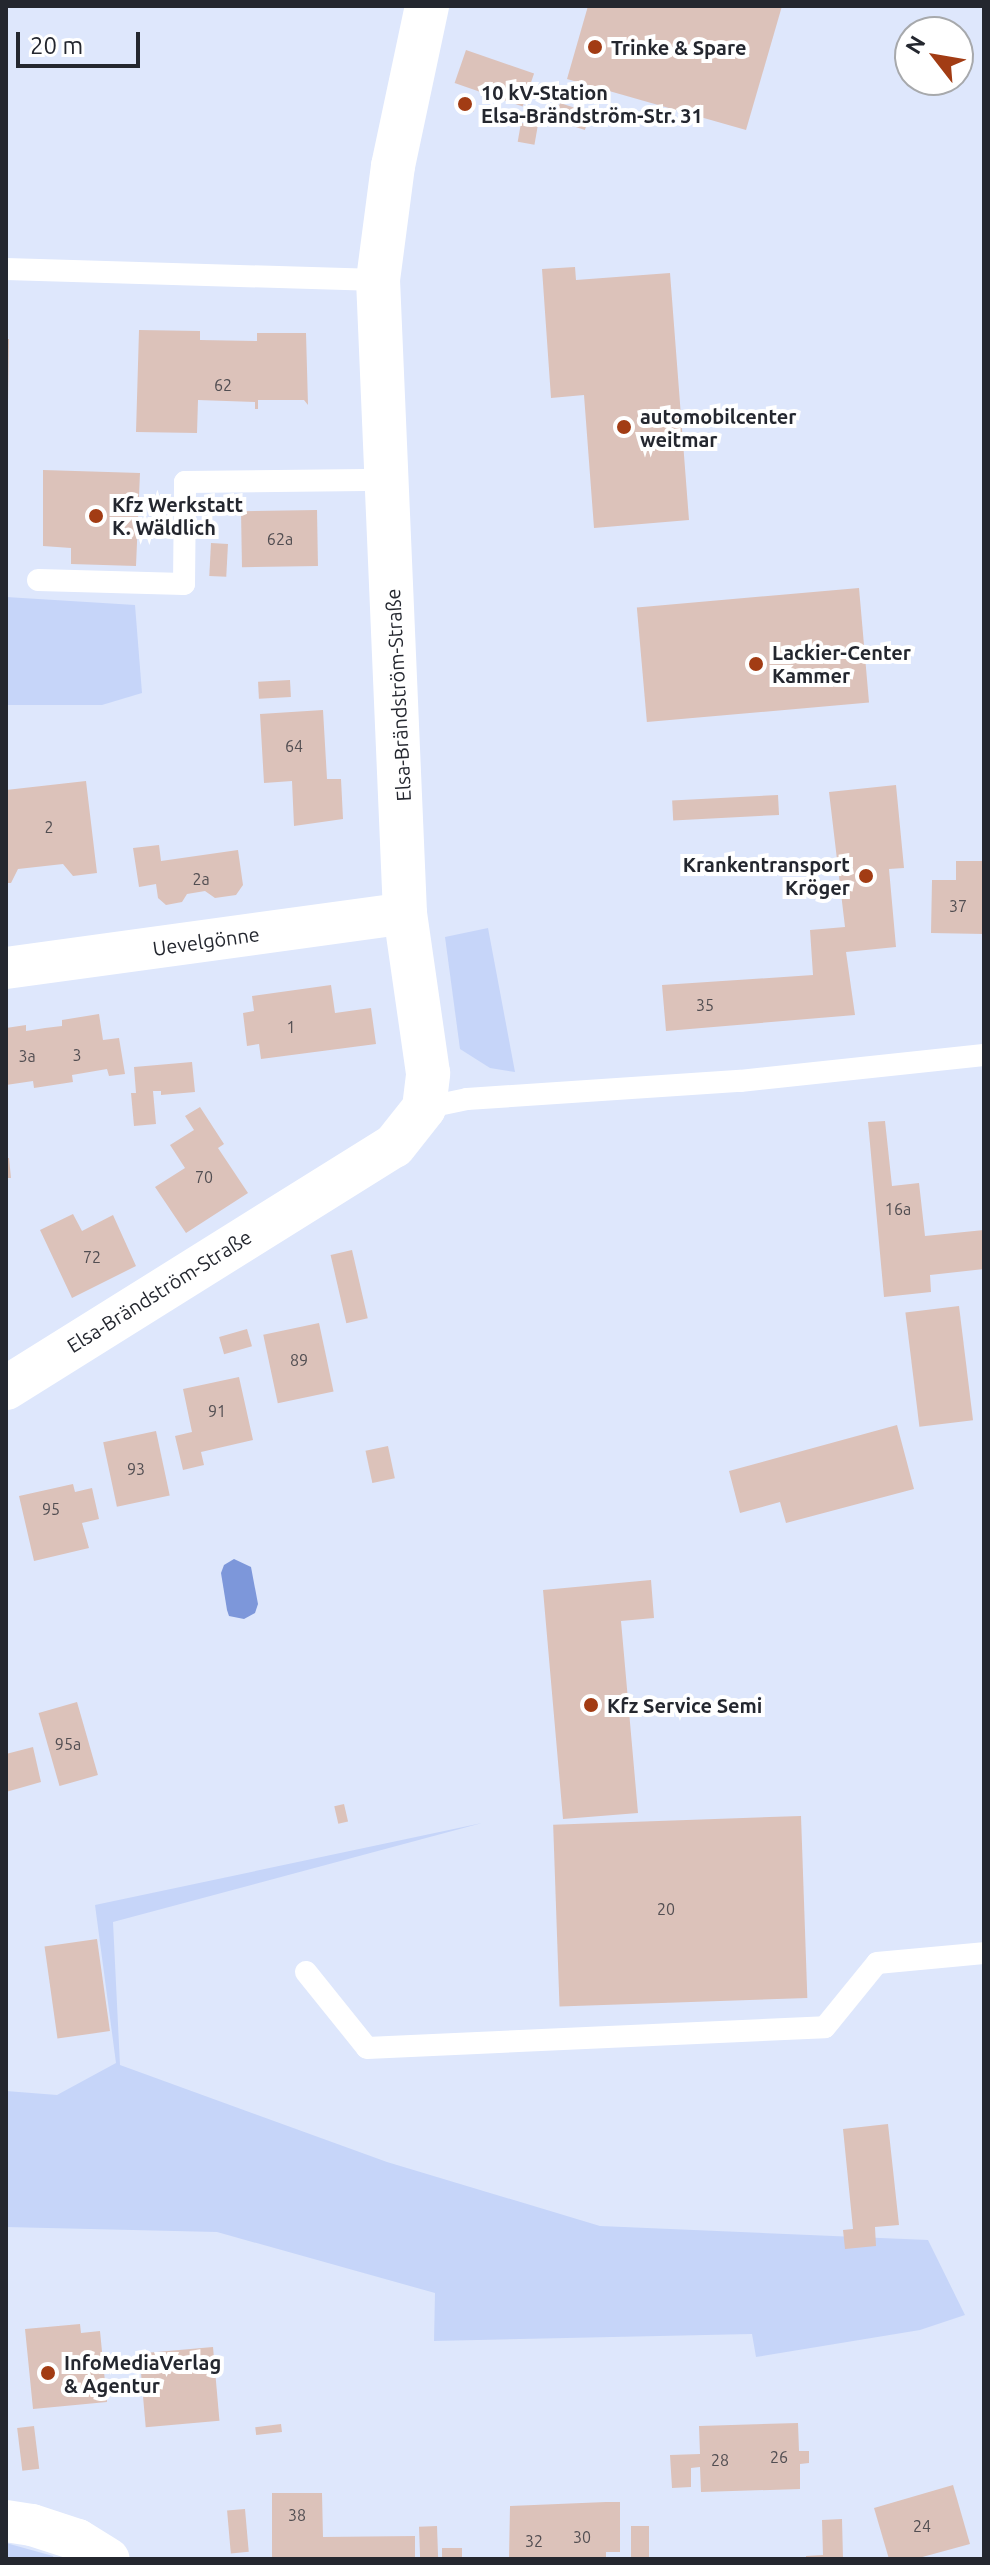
<!DOCTYPE html>
<html>
<head>
<meta charset="utf-8">
<style>
  body { margin:0 }
  #map { position:relative; width:990px; height:2565px; overflow:hidden; background:#dee7fc; font-family:Ubuntu,sans-serif }
  div>[style] { position:absolute }
  .green>* { inset:0; background:#c6d5f9 }
  .water>* { inset:0; background:#7d97da }
  .building>* { inset:0; background:#dcc2ba; transform-origin:0 0 }
  .service>* { height:22px; margin:-11px; padding:0 11px; transform-origin:11px; border-radius:11px; background:#fff }
  .minor>* { height:42px; margin:-21px; padding:0 21px; transform-origin:21px; border-radius:21px; background:#fff }
  .tertiary>* { height:44px; margin:-22px; padding:0 22px; transform-origin:22px; border-radius:22px; background:#fff }
  .dots>* { width:22px; height:22px; translate:-50% -50%; box-sizing:border-box; border:4px solid #fff; border-radius:50% }
  span { translate:-50% -50%; white-space:nowrap; text-align:center; line-height:1.15; -webkit-text-stroke:8px #fff; paint-order:stroke }
  .number-label { font-size:16px; color:#524e52 }
  .number-label span { -webkit-text-stroke-width:0 }
  .poi-label { font-size:20px; color:#24272f; font-weight:700 }
  .left { translate:0 -50%; text-align:left }
  .right { translate:-100% -50%; text-align:right }
  .street-label { font-size:20px; color:#24272f }
  .frame { position:absolute; inset:0; border:8px solid #24272f; pointer-events:none }
  .north { position:absolute; left:894px; top:16px; width:80px; height:80px; box-sizing:border-box; background:#fff; border:2px solid #a7a9ac; border-radius:50%; rotate:301deg; font-size:22px; font-weight:700; line-height:32px; text-align:center; color:#24272f }
  .north::after { content:''; display:block; margin:auto; width:28px; height:36px; background:#a23c14; clip-path:polygon(50% 0,100% 100%,50% 72%,0 100%) }
  .scale { position:absolute; left:16px; top:32px; width:124px; height:36px; box-sizing:border-box; border:4px solid #24272f; border-top:0; padding-left:10px; font-size:24px; line-height:28px; white-space:nowrap; color:#24272f; -webkit-text-stroke:6px #fff; paint-order:stroke }
</style>
</head>
<body>
<div id="map">
  <div class="green">
    <i style="clip-path:polygon(6px 597px,135px 605px,142px 693px,102px 705px,6px 705px)"></i>
    <i style="clip-path:polygon(488px 928px,515px 1072px,490px 1068px,460px 1049px,445px 937px)"></i>
    <i style="clip-path:polygon(482px 1823px,113px 1922px,120px 2065px,387px 2162px,600px 2226px,928px 2240px,965px 2315px,920px 2330px,756px 2357px,752px 2334px,434px 2341px,435px 2293px,217px 2232px,6px 2227px,6px 2091px,57px 2095px,116px 2063px,95px 1905px)"></i>
    <i style="clip-path:polygon(6px 2543px,53px 2556px,54px 2559px,6px 2559px)"></i>
  </div>
  <div class="water">
    <i style="clip-path:polygon(234px 1559px,251px 1567px,258px 1604px,255px 1613px,244px 1619px,229px 1616px,227px 1610px,221px 1573px,224px 1565px)"></i>
  </div>
  <div class="building">
    <i style="clip-path:polygon(588px 6px,782px 6px,746px 130px,567px 79px)"></i>
    <i style="left:466px;top:50px;width:72px;height:35px;rotate:19deg"></i>
    <i style="left:457px;top:97px;width:20px;height:9px;rotate:18deg"></i>
    <i style="left:560px;top:103px;width:32px;height:18px;rotate:18deg"></i>
    <i style="left:521px;top:123px;width:17px;height:19px;rotate:10deg"></i>
    <i style="clip-path:polygon(575px 267px,576px 280px,670px 273px,689px 520px,594px 528px,584px 395px,551px 398px,542px 269px)"></i>
    <i style="clip-path:polygon(139px 330px,200px 331px,200px 340px,257px 341px,257px 333px,306px 333px,308px 405px,304px 400px,258px 400px,258px 409px,255px 409px,255px 402px,198px 400px,197px 433px,136px 432px)"></i>
    <i style="clip-path:polygon(6px 339px,9px 339px,8px 400px,6px 400px)"></i>
    <i style="clip-path:polygon(43px 470px,140px 473px,136px 566px,71px 564px,71px 548px,43px 546px)"></i>
    <i style="left:317px;top:510px;width:56px;height:76px;rotate:89deg"></i>
    <i style="left:211px;top:543px;width:17px;height:33px;rotate:3deg"></i>
    <i style="left:859px;top:588px;width:115px;height:223px;rotate:85deg"></i>
    <i style="left:290px;top:680px;width:17px;height:32px;rotate:87deg"></i>
    <i style="clip-path:polygon(323px 710px,327px 779px,341px 779px,343px 819px,294px 826px,292px 781px,264px 783px,260px 714px)"></i>
    <i style="clip-path:polygon(86px 781px,97px 873px,73px 876px,63px 864px,18px 869px,11px 883px,6px 883px,6px 790px)"></i>
    <i style="clip-path:polygon(896px 785px,904px 868px,889px 869px,896px 947px,846px 952px,855px 1015px,666px 1031px,662px 985px,813px 975px,810px 930px,845px 927px,829px 792px)"></i>
    <i style="left:778px;top:795px;width:20px;height:106px;rotate:87deg"></i>
    <i style="clip-path:polygon(159px 845px,161px 861px,238px 850px,243px 885px,236px 895px,215px 898px,205px 891px,187px 894px,182px 902px,166px 905px,158px 898px,156px 884px,139px 887px,133px 848px)"></i>
    <i style="clip-path:polygon(956px 861px,984px 861px,984px 934px,931px 933px,932px 880px,956px 880px)"></i>
    <i style="clip-path:polygon(331px 985px,335px 1013px,371px 1008px,376px 1044px,261px 1059px,259px 1044px,247px 1046px,243px 1013px,254px 1011px,252px 996px)"></i>
    <i style="clip-path:polygon(99px 1014px,103px 1040px,119px 1038px,125px 1074px,109px 1076px,107px 1069px,72px 1075px,73px 1082px,34px 1088px,33px 1081px,6px 1085px,6px 1028px,26px 1025px,26px 1031px,45px 1028px,62px 1026px,62px 1020px)"></i>
    <i style="clip-path:polygon(192px 1062px,195px 1092px,161px 1095px,161px 1091px,153px 1091px,156px 1124px,134px 1126px,131px 1093px,136px 1093px,134px 1067px)"></i>
    <i style="clip-path:polygon(200px 1107px,224px 1144px,218px 1148px,248px 1193px,186px 1233px,155px 1187px,185px 1168px,170px 1145px,194px 1130px,185px 1116px)"></i>
    <i style="clip-path:polygon(885px 1121px,892px 1186px,919px 1183px,925px 1236px,984px 1230px,984px 1269px,930px 1275px,931px 1292px,884px 1297px,868px 1122px)"></i>
    <i style="clip-path:polygon(6px 1158px,9px 1158px,11px 1178px,6px 1178px)"></i>
    <i style="clip-path:polygon(73px 1214px,82px 1231px,113px 1215px,136px 1266px,72px 1298px,40px 1230px)"></i>
    <i style="left:352px;top:1250px;width:70px;height:22px;rotate:77deg"></i>
    <i style="left:959px;top:1306px;width:115px;height:54px;rotate:83deg"></i>
    <i style="left:319px;top:1323px;width:70px;height:57px;rotate:78deg"></i>
    <i style="left:247px;top:1329px;width:18px;height:29px;rotate:74deg"></i>
    <i style="clip-path:polygon(239px 1377px,253px 1440px,201px 1452px,204px 1465px,183px 1470px,175px 1436px,192px 1432px,183px 1389px)"></i>
    <i style="clip-path:polygon(897px 1425px,914px 1489px,786px 1523px,780px 1502px,740px 1513px,729px 1471px)"></i>
    <i style="left:156px;top:1431px;width:66px;height:54px;rotate:78deg"></i>
    <i style="left:388px;top:1446px;width:33px;height:23px;rotate:78deg"></i>
    <i style="clip-path:polygon(73px 1484px,75px 1492px,92px 1488px,99px 1519px,82px 1523px,89px 1548px,34px 1561px,19px 1496px)"></i>
    <i style="clip-path:polygon(651px 1580px,654px 1618px,621px 1621px,638px 1813px,563px 1819px,543px 1590px)"></i>
    <i style="left:77px;top:1702px;width:76px;height:40px;rotate:74deg"></i>
    <i style="clip-path:polygon(33px 1747px,41px 1782px,6px 1792px,6px 1754px)"></i>
    <i style="left:344px;top:1804px;width:18px;height:10px;rotate:77deg"></i>
    <i style="left:801px;top:1816px;width:182px;height:248px;rotate:88deg"></i>
    <i style="left:97px;top:1939px;width:93px;height:53px;rotate:82deg"></i>
    <i style="clip-path:polygon(888px 2124px,899px 2225px,875px 2227px,876px 2246px,845px 2249px,843px 2230px,853px 2229px,843px 2129px)"></i>
    <i style="clip-path:polygon(80px 2324px,81px 2333px,100px 2331px,107px 2402px,33px 2409px,25px 2329px)"></i>
    <i style="left:213px;top:2347px;width:74px;height:74px;rotate:85deg"></i>
    <i style="clip-path:polygon(798px 2423px,799px 2451px,809px 2451px,809px 2463px,800px 2464px,800px 2489px,701px 2492px,700px 2467px,691px 2468px,691px 2487px,672px 2488px,670px 2455px,700px 2454px,699px 2426px)"></i>
    <i style="left:281px;top:2424px;width:8px;height:26px;rotate:83deg"></i>
    <i style="left:34px;top:2426px;width:43px;height:17px;rotate:83deg"></i>
    <i style="clip-path:polygon(953px 2485px,970px 2544px,915px 2559px,889px 2559px,874px 2508px)"></i>
    <i style="clip-path:polygon(272px 2493px,322px 2493px,323px 2537px,415px 2536px,415px 2559px,272px 2559px)"></i>
    <i style="clip-path:polygon(606px 2502px,620px 2502px,620px 2552px,606px 2552px,606px 2559px,509px 2559px,510px 2506px)"></i>
    <i style="left:245px;top:2509px;width:43px;height:18px;rotate:85deg"></i>
    <i style="clip-path:polygon(842px 2519px,843px 2558px,806px 2559px,806px 2556px,823px 2555px,822px 2520px)"></i>
    <i style="left:437px;top:2526px;width:33px;height:18px;rotate:88deg"></i>
    <i style="left:631px;top:2526px;width:18px;height:33px"></i>
    <i style="left:462px;top:2548px;width:11px;height:20px;rotate:90deg"></i>
  </div>
  <div class="service">
    <i style="left:6px;top:269px;width:372px;rotate:1.7deg"></i>
    <i style="left:38px;top:580px;width:146px;rotate:1.6deg"></i>
    <i style="left:184px;top:584px;width:102px;rotate:-89.4deg"></i>
    <i style="left:185px;top:482px;width:203px;rotate:-0.6deg"></i>
    <i style="left:424px;top:1108px;width:44px;rotate:-11.8deg"></i>
    <i style="left:467px;top:1099px;width:274px;rotate:-3.8deg"></i>
    <i style="left:740px;top:1081px;width:245px;rotate:-6.1deg"></i>
    <i style="left:306px;top:1972px;width:97px;rotate:51.2deg"></i>
    <i style="left:367px;top:2048px;width:458px;rotate:-2.6deg"></i>
    <i style="left:825px;top:2027px;width:82px;rotate:-50.9deg"></i>
    <i style="left:877px;top:1963px;width:107px;rotate:-5.3deg"></i>
  </div>
  <div class="minor">
    <i style="left:6px;top:968px;width:403px;rotate:-7.8deg"></i>
    <i style="left:6px;top:2521px;width:26px;rotate:9deg"></i>
    <i style="left:32px;top:2525px;width:48px;rotate:18.1deg"></i>
    <i style="left:78px;top:2540px;width:36px;rotate:32deg"></i>
  </div>
  <div class="tertiary">
    <i style="left:6px;top:1388px;width:457px;rotate:-32deg"></i>
    <i style="left:394px;top:1146px;width:48px;rotate:-51.7deg"></i>
    <i style="left:424px;top:1108px;width:35px;rotate:-83deg"></i>
    <i style="left:428px;top:1073px;width:162px;rotate:-98.2deg"></i>
    <i style="left:405px;top:913px;width:634px;rotate:-92.44deg"></i>
    <i style="left:378px;top:280px;width:115px;rotate:-82.5deg"></i>
    <i style="left:393px;top:166px;width:164px;rotate:-78deg"></i>
  </div>
  <div class="dots">
    <i style="left:595px;top:47px;background:#a23c14"></i>
    <i style="left:465px;top:104px;background:#a23c14"></i>
    <i style="left:624px;top:427px;background:#a23c14"></i>
    <i style="left:96px;top:516px;background:#a23c14"></i>
    <i style="left:756px;top:664px;background:#a23c14"></i>
    <i style="left:866px;top:876px;background:#a23c14"></i>
    <i style="left:591px;top:1705px;background:#a23c14"></i>
    <i style="left:48px;top:2373px;background:#a23c14"></i>
  </div>
  <div class="number-label">
    <span style="left:223px;top:385px">62</span>
    <span style="left:280px;top:539px">62a</span>
    <span style="left:294px;top:746px">64</span>
    <span style="left:49px;top:827px">2</span>
    <span style="left:201px;top:879px">2a</span>
    <span style="left:958px;top:906px">37</span>
    <span style="left:705px;top:1005px">35</span>
    <span style="left:291px;top:1027px">1</span>
    <span style="left:77px;top:1055px">3</span>
    <span style="left:27px;top:1056px">3a</span>
    <span style="left:204px;top:1177px">70</span>
    <span style="left:898px;top:1209px">16a</span>
    <span style="left:92px;top:1257px">72</span>
    <span style="left:299px;top:1360px">89</span>
    <span style="left:217px;top:1411px">91</span>
    <span style="left:136px;top:1469px">93</span>
    <span style="left:51px;top:1509px">95</span>
    <span style="left:68px;top:1744px">95a</span>
    <span style="left:666px;top:1909px">20</span>
    <span style="left:779px;top:2457px">26</span>
    <span style="left:720px;top:2460px">28</span>
    <span style="left:297px;top:2515px">38</span>
    <span style="left:922px;top:2526px">24</span>
    <span style="left:582px;top:2537px">30</span>
    <span style="left:534px;top:2541px">32</span>
  </div>
  <div class="poi-label">
    <span class="left" style="left:611px;top:47px">Trinke &amp; Spare</span>
    <span class="left" style="left:481px;top:104px">10 kV-Station<br>Elsa-Brändström-Str. 31</span>
    <span class="left" style="left:640px;top:428px">automobilcenter<br>weitmar</span>
    <span class="left" style="left:112px;top:516px">Kfz Werkstatt<br>K. Wäldlich</span>
    <span class="left" style="left:772px;top:664px">Lackier-Center<br>Kammer</span>
    <span class="right" style="left:850px;top:876px">Krankentransport<br>Kröger</span>
    <span class="left" style="left:607px;top:1705px">Kfz Service Semi</span>
    <span class="left" style="left:64px;top:2374px">InfoMediaVerlag<br>&amp; Agentur</span>
  </div>
  <div class="street-label">
    <span style="left:398px;top:695px;rotate:-93deg">Elsa-Brändström-Straße</span>
    <span style="left:206px;top:941px;rotate:-8deg">Uevelgönne</span>
    <span style="left:159px;top:1291px;rotate:-32deg">Elsa-Brändström-Straße</span>
  </div>
  <div class="frame"></div>
  <div class="north">N</div>
  <div class="scale">20 m</div>
</div>
</body>
</html>
